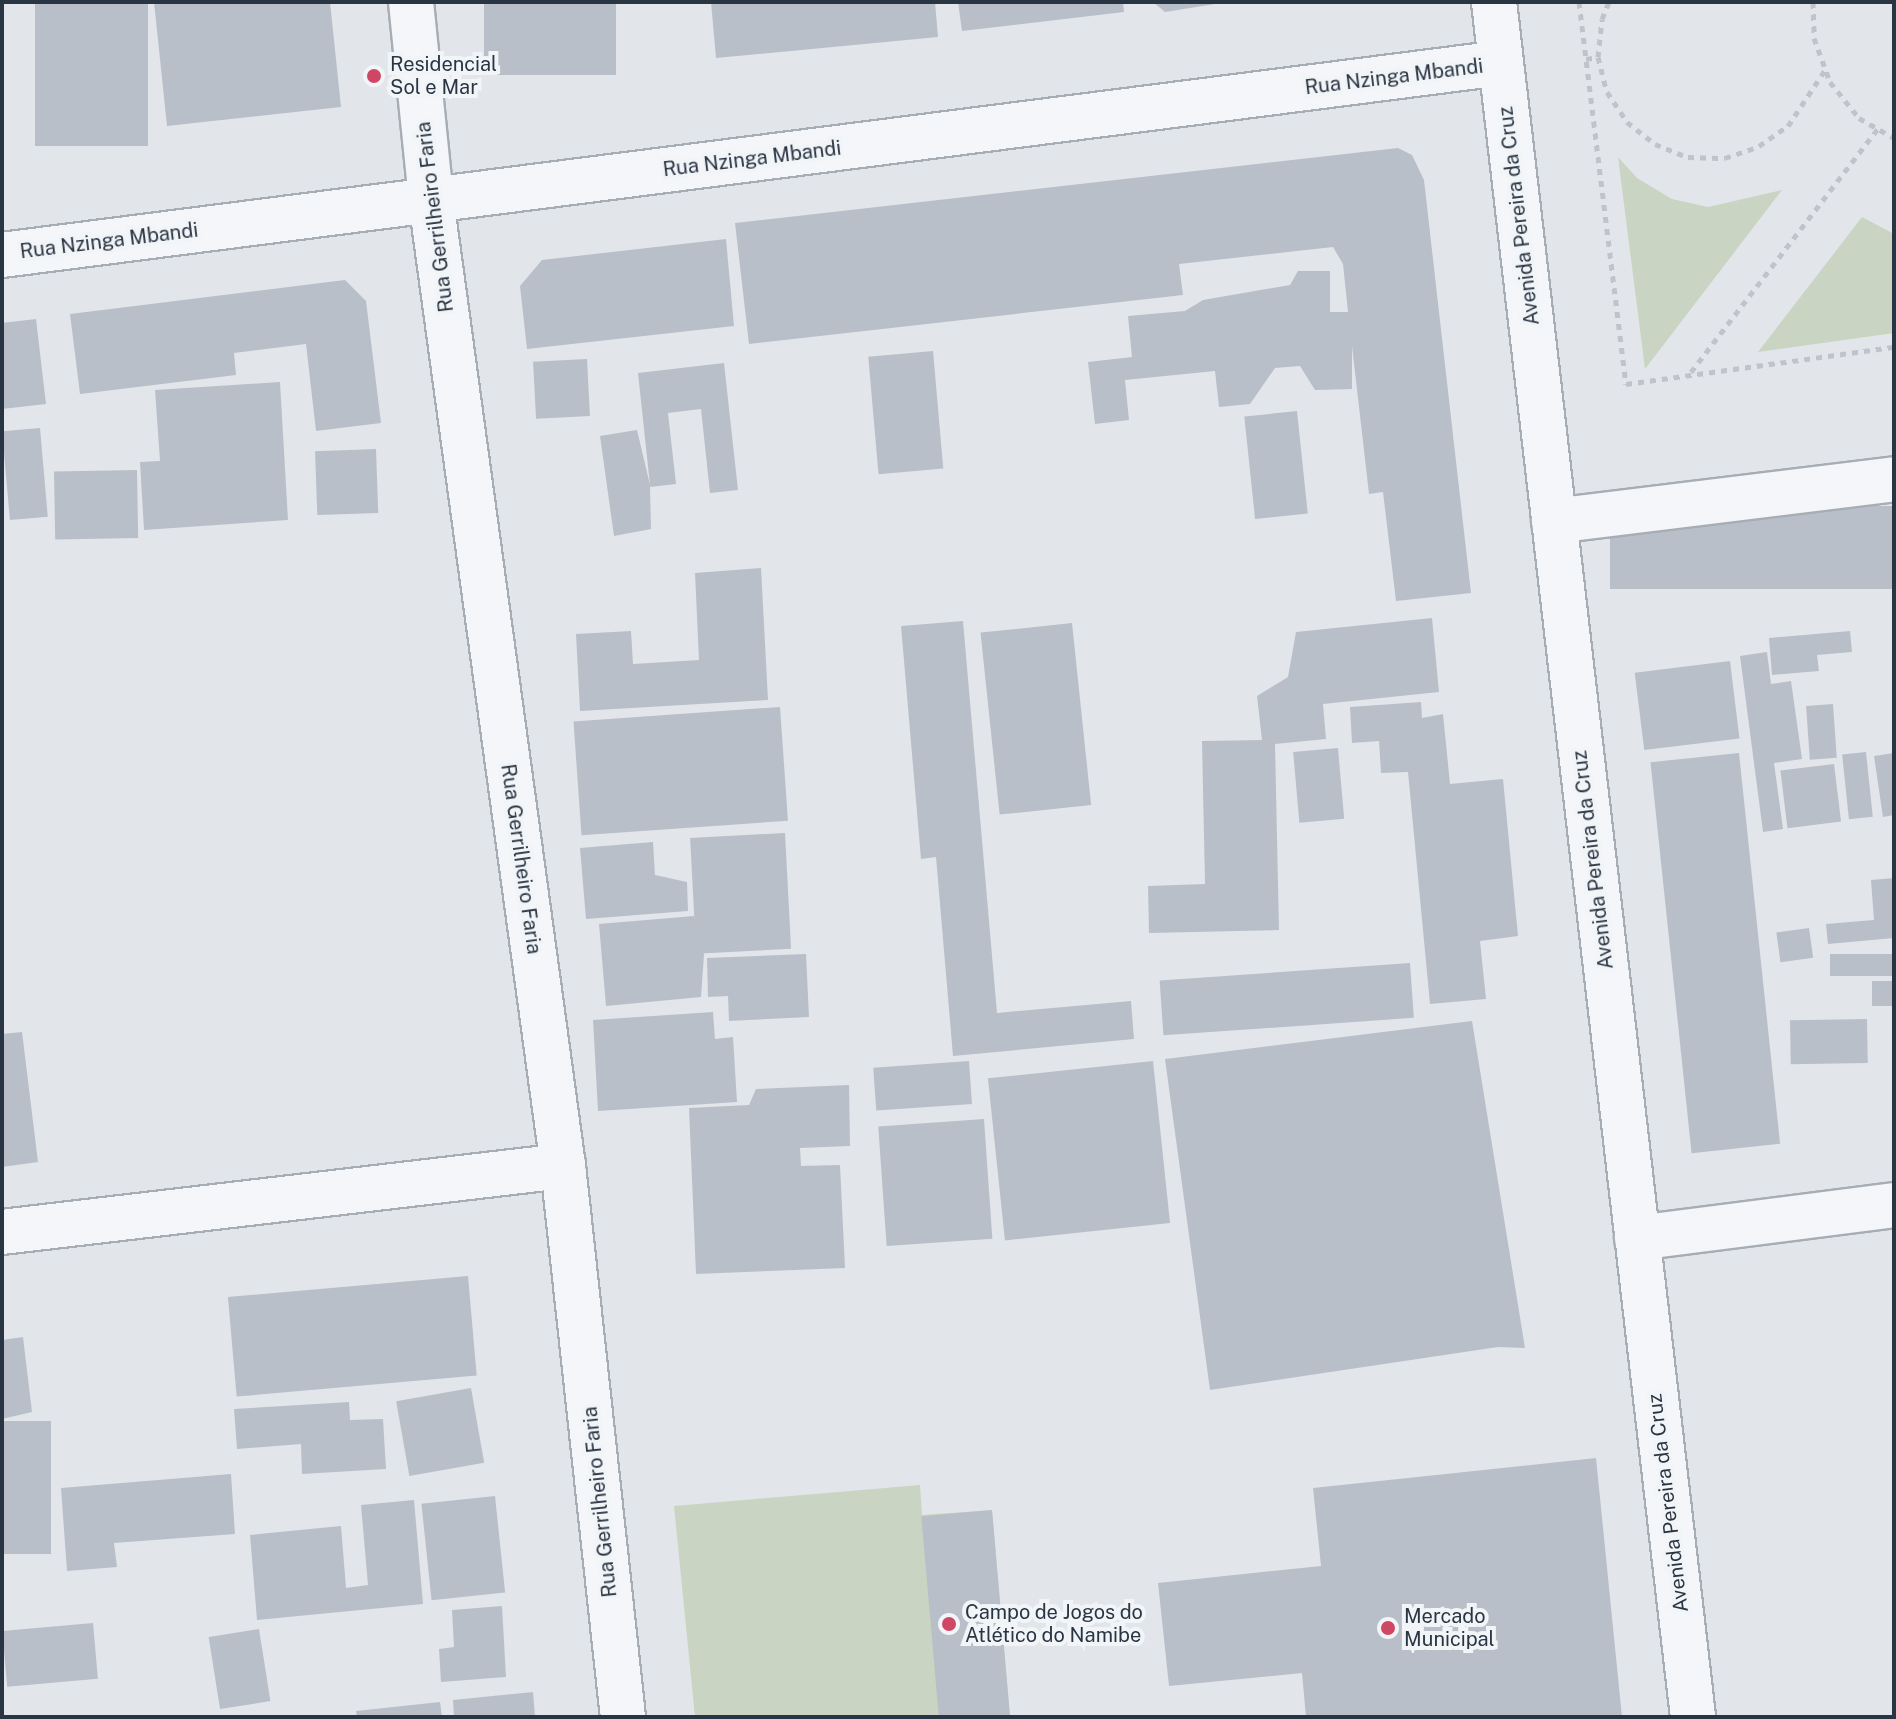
<!DOCTYPE html>
<html>
<head>
<meta charset="utf-8">
<style>
  body { margin:0 }
  #map { position:relative; width:1896px; height:1719px; overflow:hidden; background:#e2e6eb; font-family:"Public Sans",sans-serif }
  div>[style] { position:absolute }
  .green>* { inset:0; background:#c9d4c3 }
  .building>* { inset:0; background:#b9bfc8; transform-origin:0 0 }
  .path>* { height:5px; margin-top:-2.5px; transform-origin:0; background:repeating-linear-gradient(90deg,#c0c4ca 0 6px,transparent 0 12px) }
  .roads { filter:drop-shadow(2px 0 #a7adb5) drop-shadow(-2px 0 #a7adb5) drop-shadow(0 2px #a7adb5) drop-shadow(0 -2px #a7adb5) }
  .minor>* { height:44px; margin:-22px; padding:0 22px; transform-origin:22px; border-radius:22px; background:#f5f6f9 }
  .dots>* { width:22px; height:22px; translate:-50% -50%; box-sizing:border-box; border:4px solid #f2f5f8; border-radius:50% }
  span { translate:-50% -50%; white-space:nowrap; text-align:center; line-height:1.15; -webkit-text-stroke:8px #f2f5f8; paint-order:stroke }
  .poi-label { font-size:20px; color:#2a3543 }
  .left { translate:0 -50%; text-align:left }
  .street-label { font-size:20px; color:#2a3543 }
  .frame { position:absolute; inset:0; border:4px solid #2a3543; pointer-events:none }
</style>
</head>
<body>
<div id="map">
  <div class="green">
    <i style="clip-path:polygon(1618px 157px,1637px 178px,1672px 199px,1708px 207px,1782px 190px,1645px 369px)"></i>
    <i style="clip-path:polygon(1862px 217px,1894px 234px,1894px 333px,1758px 352px)"></i>
    <i style="clip-path:polygon(920px 1485px,922px 1515px,992px 1510px,1010px 1717px,695px 1717px,674px 1506px)"></i>
  </div>
  <div class="building">
    <i style="left:35px;top:2px;width:113px;height:144px"></i>
    <i style="clip-path:polygon(154px 2px,330px 2px,341px 107px,167px 126px)"></i>
    <i style="left:484px;top:2px;width:132px;height:73px"></i>
    <i style="clip-path:polygon(711px 2px,935px 2px,938px 37px,716px 58px)"></i>
    <i style="clip-path:polygon(958px 2px,1123px 2px,1124px 12px,962px 31px)"></i>
    <i style="clip-path:polygon(1153px 2px,1215px 2px,1215px 4px,1165px 12px)"></i>
    <i style="clip-path:polygon(1398px 148px,1412px 155px,1424px 180px,1471px 593px,1396px 601px,1383px 492px,1369px 494px,1352px 346px,1352px 389px,1315px 390px,1300px 366px,1275px 368px,1250px 404px,1219px 407px,1215px 371px,1125px 380px,1129px 420px,1095px 424px,1088px 362px,1132px 357px,1128px 316px,1185px 311px,1203px 300px,1290px 285px,1298px 271px,1330px 271px,1330px 312px,1348px 312px,1343px 264px,1333px 247px,1179px 264px,1183px 295px,749px 344px,735px 223px)"></i>
    <i style="clip-path:polygon(726px 239px,734px 326px,527px 349px,520px 286px,542px 260px)"></i>
    <i style="clip-path:polygon(345px 280px,366px 301px,381px 423px,316px 431px,306px 344px,234px 353px,236px 375px,80px 394px,70px 314px)"></i>
    <i style="clip-path:polygon(36px 319px,46px 404px,2px 409px,2px 323px)"></i>
    <i style="left:933px;top:351px;width:118px;height:65px;rotate:85deg"></i>
    <i style="left:587px;top:359px;width:57px;height:54px;rotate:87deg"></i>
    <i style="clip-path:polygon(724px 363px,738px 490px,710px 493px,701px 409px,668px 413px,676px 484px,650px 487px,651px 529px,614px 536px,600px 436px,637px 430px,650px 485px,638px 373px)"></i>
    <i style="clip-path:polygon(280px 382px,288px 520px,144px 530px,140px 462px,160px 461px,155px 390px)"></i>
    <i style="left:1297px;top:411px;width:103px;height:53px;rotate:84deg"></i>
    <i style="left:40px;top:428px;width:89px;height:38px;rotate:85deg"></i>
    <i style="left:376px;top:449px;width:64px;height:61px;rotate:88deg"></i>
    <i style="left:137px;top:470px;width:68px;height:83px;rotate:89deg"></i>
    <i style="left:1894px;top:506px;width:83px;height:284px;rotate:90deg"></i>
    <i style="clip-path:polygon(761px 568px,768px 700px,580px 711px,576px 634px,631px 631px,633px 664px,699px 660px,695px 573px)"></i>
    <i style="clip-path:polygon(1432px 618px,1439px 692px,1323px 704px,1326px 739px,1275px 744px,1279px 930px,1149px 933px,1148px 886px,1205px 884px,1202px 741px,1262px 740px,1257px 696px,1288px 677px,1296px 632px)"></i>
    <i style="clip-path:polygon(963px 621px,997px 1013px,1131px 1001px,1134px 1039px,953px 1056px,936px 857px,921px 859px,901px 626px)"></i>
    <i style="left:1072px;top:623px;width:183px;height:92px;rotate:84deg"></i>
    <i style="clip-path:polygon(1850px 631px,1852px 652px,1817px 655px,1819px 671px,1772px 675px,1769px 638px)"></i>
    <i style="clip-path:polygon(1767px 652px,1771px 684px,1791px 681px,1802px 759px,1774px 763px,1783px 829px,1763px 832px,1740px 656px)"></i>
    <i style="left:1730px;top:661px;width:78px;height:96px;rotate:83deg"></i>
    <i style="clip-path:polygon(1421px 702px,1422px 718px,1443px 714px,1450px 784px,1503px 779px,1518px 936px,1480px 941px,1486px 999px,1430px 1004px,1408px 772px,1381px 773px,1379px 741px,1352px 743px,1350px 707px)"></i>
    <i style="left:1833px;top:704px;width:54px;height:27px;rotate:86deg"></i>
    <i style="left:780px;top:707px;width:114px;height:207px;rotate:86deg"></i>
    <i style="left:1338px;top:748px;width:71px;height:45px;rotate:85deg"></i>
    <i style="left:1866px;top:752px;width:65px;height:24px;rotate:84deg"></i>
    <i style="left:1739px;top:753px;width:393px;height:89px;rotate:84deg"></i>
    <i style="clip-path:polygon(1894px 753px,1894px 815px,1883px 817px,1874px 756px)"></i>
    <i style="left:1834px;top:764px;width:58px;height:54px;rotate:83deg"></i>
    <i style="left:785px;top:833px;width:116px;height:95px;rotate:87deg"></i>
    <i style="clip-path:polygon(653px 842px,655px 875px,687px 882px,688px 911px,586px 919px,580px 848px)"></i>
    <i style="clip-path:polygon(1894px 878px,1894px 938px,1828px 944px,1826px 924px,1874px 920px,1871px 880px)"></i>
    <i style="clip-path:polygon(694px 916px,704px 955px,701px 997px,606px 1006px,599px 924px)"></i>
    <i style="left:1809px;top:928px;width:30px;height:33px;rotate:82deg"></i>
    <i style="clip-path:polygon(806px 954px,809px 1017px,729px 1021px,728px 996px,708px 997px,707px 958px)"></i>
    <i style="left:1894px;top:954px;width:22px;height:64px;rotate:90deg"></i>
    <i style="left:1410px;top:963px;width:55px;height:251px;rotate:86deg"></i>
    <i style="left:1894px;top:981px;width:25px;height:22px;rotate:90deg"></i>
    <i style="clip-path:polygon(713px 1012px,715px 1039px,733px 1037px,737px 1102px,598px 1111px,593px 1020px)"></i>
    <i style="left:1867px;top:1019px;width:44px;height:77px;rotate:89deg"></i>
    <i style="clip-path:polygon(1472px 1021px,1525px 1348px,1498px 1347px,1210px 1390px,1165px 1059px)"></i>
    <i style="clip-path:polygon(22px 1032px,38px 1162px,2px 1167px,2px 1034px)"></i>
    <i style="left:969px;top:1061px;width:43px;height:96px;rotate:86deg"></i>
    <i style="left:1153px;top:1061px;width:163px;height:166px;rotate:84deg"></i>
    <i style="clip-path:polygon(849px 1085px,850px 1146px,800px 1148px,801px 1166px,840px 1165px,845px 1268px,696px 1274px,689px 1108px,749px 1105px,756px 1089px)"></i>
    <i style="left:984px;top:1119px;width:120px;height:106px;rotate:86deg"></i>
    <i style="left:468px;top:1276px;width:100px;height:241px;rotate:85deg"></i>
    <i style="clip-path:polygon(23px 1337px,32px 1412px,2px 1419px,2px 1340px)"></i>
    <i style="left:471px;top:1388px;width:76px;height:76px;rotate:80deg"></i>
    <i style="clip-path:polygon(349px 1402px,350px 1420px,383px 1419px,386px 1469px,302px 1474px,301px 1444px,237px 1449px,234px 1409px)"></i>
    <i style="left:2px;top:1421px;width:49px;height:133px"></i>
    <i style="clip-path:polygon(1596px 1458px,1622px 1717px,1306px 1717px,1302px 1673px,1169px 1686px,1158px 1583px,1321px 1566px,1313px 1488px)"></i>
    <i style="clip-path:polygon(231px 1474px,235px 1534px,114px 1543px,117px 1567px,67px 1571px,61px 1488px)"></i>
    <i style="left:495px;top:1496px;width:97px;height:74px;rotate:84deg"></i>
    <i style="clip-path:polygon(414px 1500px,423px 1604px,257px 1620px,250px 1535px,341px 1526px,346px 1588px,368px 1585px,361px 1505px)"></i>
    <i style="left:992px;top:1510px;width:208px;height:71px;rotate:85deg"></i>
    <i style="clip-path:polygon(502px 1606px,506px 1677px,441px 1682px,439px 1649px,454px 1647px,452px 1610px)"></i>
    <i style="left:93px;top:1623px;width:56px;height:91px;rotate:85deg"></i>
    <i style="left:259px;top:1629px;width:73px;height:51px;rotate:81deg"></i>
    <i style="clip-path:polygon(533px 1692px,535px 1717px,454px 1717px,453px 1700px)"></i>
    <i style="clip-path:polygon(440px 1702px,442px 1717px,357px 1717px,356px 1711px)"></i>
  </div>
  <div class="path">
    <i style="left:1579px;top:2px;width:385px;rotate:83deg"></i>
    <i style="left:1626px;top:384px;width:271px;rotate:-7.9deg"></i>
    <i style="left:1813px;top:2px;width:36px;rotate:88deg"></i>
    <i style="left:1814px;top:38px;width:47px;rotate:70deg"></i>
    <i style="left:1830px;top:82px;width:46px;rotate:51.1deg"></i>
    <i style="left:1859px;top:118px;width:40px;rotate:29.7deg"></i>
    <i style="left:1598px;top:57px;width:36px;rotate:76deg"></i>
    <i style="left:1607px;top:92px;width:36px;rotate:56deg"></i>
    <i style="left:1627px;top:122px;width:36px;rotate:38deg"></i>
    <i style="left:1655px;top:144px;width:35px;rotate:22deg"></i>
    <i style="left:1688px;top:157px;width:37px;rotate:2deg"></i>
    <i style="left:1725px;top:158px;width:36px;rotate:-19deg"></i>
    <i style="left:1759px;top:146px;width:35px;rotate:-35deg"></i>
    <i style="left:1788px;top:126px;width:67px;rotate:-56.5deg"></i>
    <i style="left:1586px;top:59px;width:12px;rotate:-9deg"></i>
    <i style="left:1598px;top:57px;width:38px;rotate:-84deg"></i>
    <i style="left:1602px;top:19px;width:18px;rotate:-68deg"></i>
    <i style="left:1691px;top:372px;width:307px;rotate:-52.5deg"></i>
  </div>
  <div class="roads">
    <div class="minor">
      <i style="left:411px;top:2px;width:199px;rotate:84.2deg"></i>
      <i style="left:431px;top:200px;width:975px;rotate:82.22deg"></i>
      <i style="left:563px;top:1166px;width:554px;rotate:83.79deg"></i>
      <i style="left:1494px;top:2px;width:1727px;rotate:83.38deg"></i>
      <i style="left:2px;top:255px;width:1511px;rotate:-7.3deg"></i>
      <i style="left:1554px;top:521px;width:343px;rotate:-7deg"></i>
      <i style="left:2px;top:1232px;width:565px;rotate:-6.71deg"></i>
      <i style="left:1637px;top:1238px;width:259px;rotate:-7.3deg"></i>
    </div>
  </div>
  <div class="dots">
    <i style="left:374px;top:76px;background:#d04765"></i>
    <i style="left:949px;top:1624px;background:#d04765"></i>
    <i style="left:1388px;top:1628px;background:#d04765"></i>
  </div>
  <div class="poi-label">
    <span class="left" style="left:390px;top:76px">Residencial<br>Sol e Mar</span>
    <span class="left" style="left:965px;top:1624px">Campo de Jogos do<br>Atlético do Namibe</span>
    <span class="left" style="left:1404px;top:1628px">Mercado<br>Municipal</span>
  </div>
  <div class="street-label">
    <span style="left:1394px;top:77px;rotate:-7deg">Rua Nzinga Mbandi</span>
    <span style="left:752px;top:159px;rotate:-7deg">Rua Nzinga Mbandi</span>
    <span style="left:1519px;top:216px;rotate:-97deg">Avenida Pereira da Cruz</span>
    <span style="left:435px;top:217px;rotate:-97deg">Rua Gerrilheiro Faria</span>
    <span style="left:109px;top:241px;rotate:-7deg">Rua Nzinga Mbandi</span>
    <span style="left:521px;top:859px;rotate:82deg">Rua Gerrilheiro Faria</span>
    <span style="left:1593px;top:860px;rotate:-97deg">Avenida Pereira da Cruz</span>
    <span style="left:600px;top:1502px;rotate:-96deg">Rua Gerrilheiro Faria</span>
    <span style="left:1668px;top:1503px;rotate:-97deg">Avenida Pereira da Cruz</span>
  </div>
  <div class="frame"></div>
</div>
</body>
</html>
